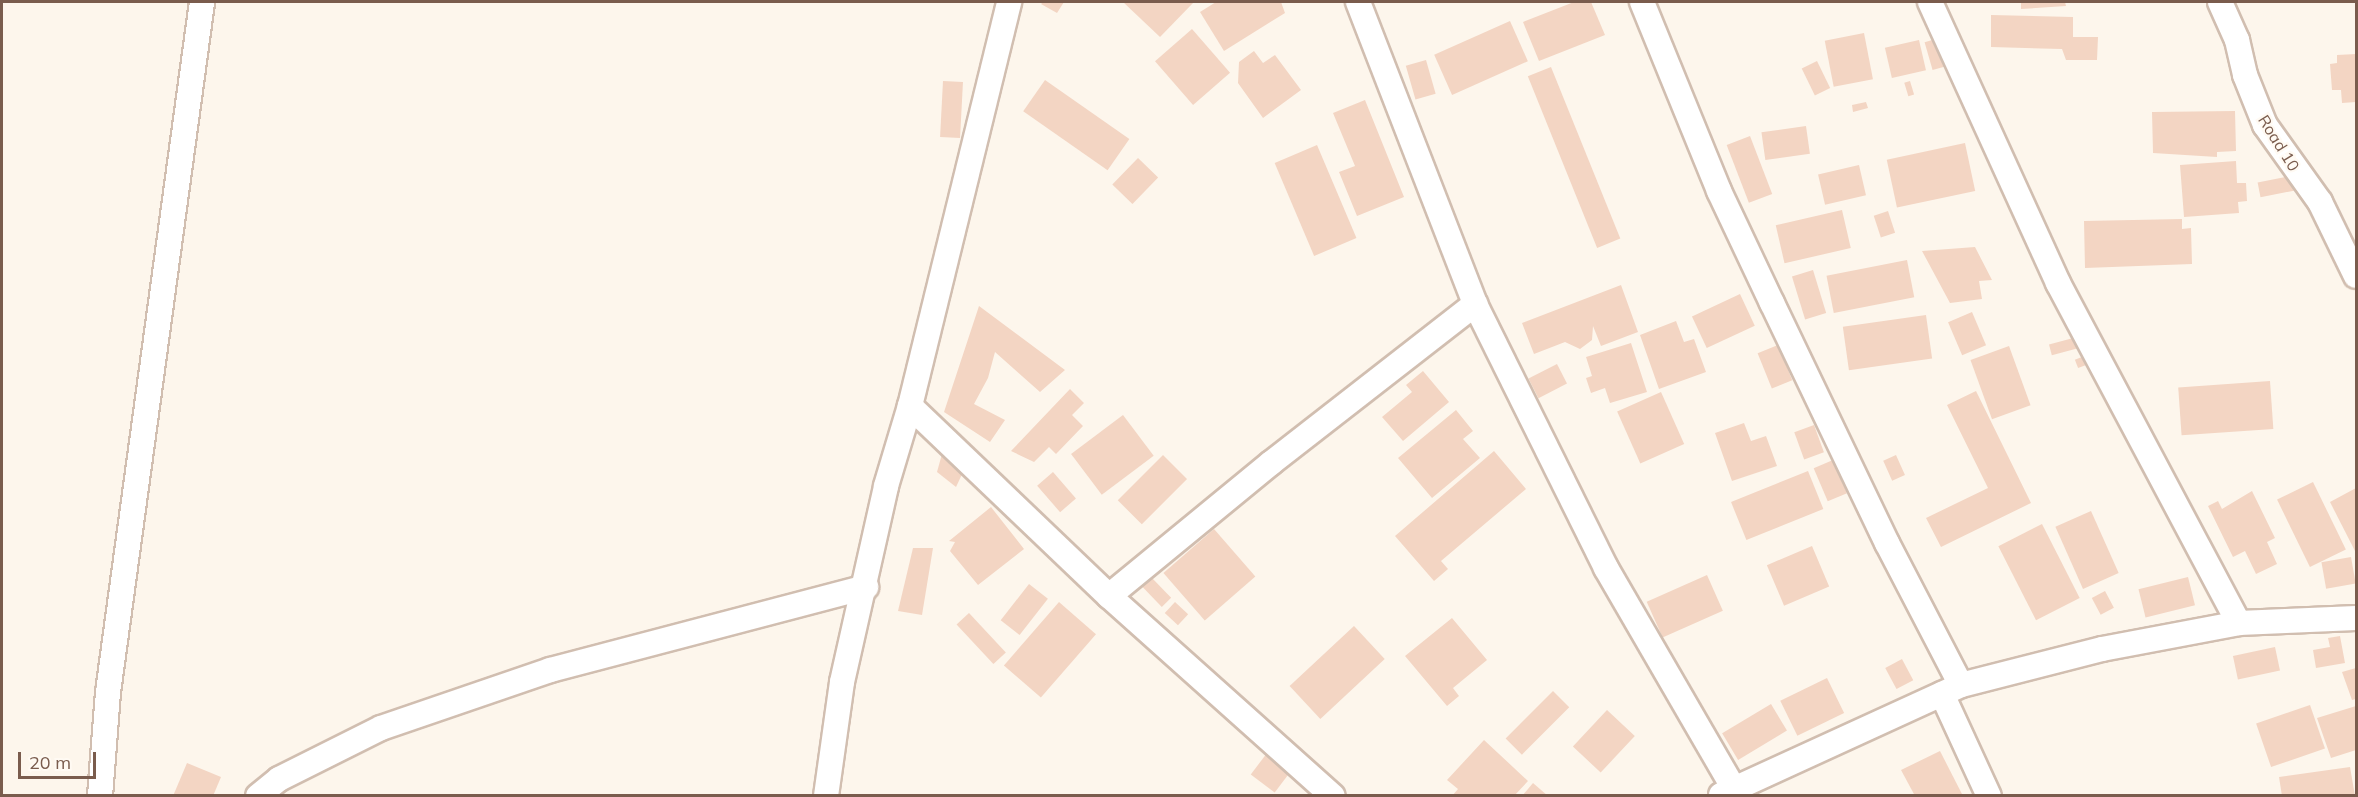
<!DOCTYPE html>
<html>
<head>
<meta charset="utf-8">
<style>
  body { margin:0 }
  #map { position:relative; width:2358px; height:797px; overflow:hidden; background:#fdf6ec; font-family:Mulish,sans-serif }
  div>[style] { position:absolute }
  .building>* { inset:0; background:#f3d5c3; transform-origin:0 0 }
  .roads { filter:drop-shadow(2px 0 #d1beb0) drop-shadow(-2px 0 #d1beb0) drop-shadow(0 2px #d1beb0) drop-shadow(0 -2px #d1beb0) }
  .street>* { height:24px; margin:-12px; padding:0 12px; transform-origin:12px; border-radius:12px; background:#fff }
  span { translate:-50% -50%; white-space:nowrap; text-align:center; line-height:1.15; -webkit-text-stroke:4.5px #fffaf3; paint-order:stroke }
  .street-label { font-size:16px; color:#7a5c4d }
  .frame { position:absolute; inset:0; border:3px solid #7a5c4d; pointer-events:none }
  .scale { position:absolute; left:18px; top:752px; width:78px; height:27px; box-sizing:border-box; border:3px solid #7a5c4d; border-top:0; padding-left:8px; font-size:18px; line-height:21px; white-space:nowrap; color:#7a5c4d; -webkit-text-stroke:4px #fffaf3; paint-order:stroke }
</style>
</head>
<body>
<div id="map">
  <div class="building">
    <i style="clip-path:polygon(1043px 2px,1064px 2px,1057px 13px,1041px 4px)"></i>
    <i style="clip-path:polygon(1123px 2px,1194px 2px,1160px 37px)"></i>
    <i style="clip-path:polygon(1216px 2px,1281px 2px,1285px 13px,1224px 51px,1200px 12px)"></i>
    <i style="clip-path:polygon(1574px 2px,1591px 2px,1605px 35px,1539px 61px,1523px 22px)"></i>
    <i style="clip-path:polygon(2021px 2px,2065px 2px,2066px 6px,2021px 9px)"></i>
    <i style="clip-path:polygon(1991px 15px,2073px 17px,2073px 37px,2098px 37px,2097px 60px,2066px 60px,2062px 49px,1991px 47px)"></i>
    <i style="left:1510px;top:21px;width:44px;height:83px;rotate:66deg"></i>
    <i style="left:1192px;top:29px;width:58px;height:49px;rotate:49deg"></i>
    <i style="left:1864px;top:33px;width:47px;height:40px;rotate:79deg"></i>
    <i style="left:1939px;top:38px;width:29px;height:15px;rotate:74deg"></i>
    <i style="left:1919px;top:40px;width:31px;height:35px;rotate:77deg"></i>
    <i style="clip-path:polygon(1254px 51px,1263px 63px,1275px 55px,1301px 90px,1263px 118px,1238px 83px,1239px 62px)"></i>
    <i style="clip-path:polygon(2356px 54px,2356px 102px,2342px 103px,2341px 90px,2332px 90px,2330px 64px,2337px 63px,2337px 55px)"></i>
    <i style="left:1426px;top:60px;width:35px;height:21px;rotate:74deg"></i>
    <i style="left:1817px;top:61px;width:30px;height:17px;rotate:64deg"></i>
    <i style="left:1551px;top:67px;width:185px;height:25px;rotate:68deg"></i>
    <i style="left:1045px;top:80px;width:103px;height:38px;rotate:35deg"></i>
    <i style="left:943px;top:81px;width:20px;height:56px;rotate:3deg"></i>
    <i style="left:1910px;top:81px;width:14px;height:6px;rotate:73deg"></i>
    <i style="clip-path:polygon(1365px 100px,1404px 197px,1357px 216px,1339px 172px,1355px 166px,1333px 113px)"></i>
    <i style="clip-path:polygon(1866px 102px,1868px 108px,1853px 112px,1852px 105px)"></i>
    <i style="clip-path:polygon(2235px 111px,2236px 151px,2217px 152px,2217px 157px,2153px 153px,2152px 112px)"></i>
    <i style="left:1806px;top:126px;width:28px;height:45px;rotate:82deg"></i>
    <i style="left:1750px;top:136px;width:62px;height:25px;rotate:69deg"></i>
    <i style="left:1965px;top:143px;width:49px;height:80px;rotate:78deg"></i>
    <i style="left:1317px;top:145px;width:101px;height:46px;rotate:67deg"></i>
    <i style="left:1138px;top:158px;width:28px;height:37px;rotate:44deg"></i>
    <i style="clip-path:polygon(2236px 161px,2237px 183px,2246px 183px,2247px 201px,2238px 202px,2239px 213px,2184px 217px,2180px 165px)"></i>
    <i style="left:1859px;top:165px;width:31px;height:42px;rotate:77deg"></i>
    <i style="left:2291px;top:176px;width:15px;height:34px;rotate:79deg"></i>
    <i style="left:1842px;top:210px;width:39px;height:68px;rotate:77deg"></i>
    <i style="left:1888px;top:211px;width:23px;height:15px;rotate:72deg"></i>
    <i style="clip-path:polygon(2182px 219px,2182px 229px,2191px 228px,2192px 264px,2085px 268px,2084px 221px)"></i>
    <i style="clip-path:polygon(1975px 247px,1992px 280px,1979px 281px,1982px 299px,1950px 303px,1922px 251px)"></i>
    <i style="left:1907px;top:260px;width:38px;height:82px;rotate:79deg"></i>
    <i style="left:1813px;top:270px;width:45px;height:22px;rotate:73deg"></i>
    <i style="clip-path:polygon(1621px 285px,1638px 332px,1601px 346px,1593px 326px,1592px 340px,1580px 349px,1565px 342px,1534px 354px,1522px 323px)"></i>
    <i style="left:1740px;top:294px;width:35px;height:53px;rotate:65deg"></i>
    <i style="clip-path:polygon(979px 306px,1065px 370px,1040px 392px,995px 352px,988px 378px,974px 404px,1005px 420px,990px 442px,944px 412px)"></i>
    <i style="left:1972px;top:312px;width:36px;height:26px;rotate:67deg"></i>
    <i style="left:1926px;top:315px;width:44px;height:84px;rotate:82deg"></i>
    <i style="clip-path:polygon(1676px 321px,1684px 342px,1694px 339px,1706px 372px,1659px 389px,1640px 335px)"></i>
    <i style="left:2077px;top:337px;width:11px;height:29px;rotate:75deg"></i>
    <i style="clip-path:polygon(1631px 343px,1647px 392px,1610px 403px,1605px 388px,1591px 393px,1586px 378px,1592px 376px,1586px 357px)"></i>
    <i style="left:1778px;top:345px;width:38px;height:22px;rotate:68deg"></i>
    <i style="left:2009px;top:346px;width:63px;height:41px;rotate:70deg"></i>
    <i style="left:2087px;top:355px;width:9px;height:13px;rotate:69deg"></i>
    <i style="left:1557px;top:364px;width:22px;height:32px;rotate:63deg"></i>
    <i style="clip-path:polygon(1423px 371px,1449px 402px,1403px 441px,1382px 417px,1412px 392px,1406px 385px)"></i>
    <i style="left:2270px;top:381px;width:48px;height:92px;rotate:86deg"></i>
    <i style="clip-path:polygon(1070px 389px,1084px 403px,1072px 415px,1083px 426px,1056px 454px,1049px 447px,1034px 462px,1011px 451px)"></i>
    <i style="clip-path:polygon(1976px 391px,2031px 503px,1941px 547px,1926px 518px,1988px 488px,1947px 405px)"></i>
    <i style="left:1661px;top:392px;width:57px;height:48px;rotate:66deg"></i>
    <i style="clip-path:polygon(1456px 410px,1473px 431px,1463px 439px,1480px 458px,1432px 498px,1398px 458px)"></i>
    <i style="left:1123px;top:415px;width:51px;height:65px;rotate:53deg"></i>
    <i style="clip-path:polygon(1744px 423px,1751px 441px,1766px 436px,1777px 466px,1732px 481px,1715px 433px)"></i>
    <i style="left:1814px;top:425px;width:29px;height:21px;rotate:70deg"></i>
    <i style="clip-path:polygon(1494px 451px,1526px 489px,1441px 561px,1448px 569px,1434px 581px,1395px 536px)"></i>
    <i style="clip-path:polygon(942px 454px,964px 470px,956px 487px,937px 472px)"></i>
    <i style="left:1163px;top:455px;width:34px;height:64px;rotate:45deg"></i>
    <i style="left:1896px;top:455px;width:22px;height:14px;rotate:66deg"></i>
    <i style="left:1833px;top:460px;width:36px;height:21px;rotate:67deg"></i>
    <i style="left:1808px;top:471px;width:41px;height:83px;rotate:68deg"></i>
    <i style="left:1053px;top:472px;width:35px;height:21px;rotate:49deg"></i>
    <i style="left:2313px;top:482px;width:75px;height:40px;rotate:64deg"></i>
    <i style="clip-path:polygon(2356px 488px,2356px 553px,2330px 502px)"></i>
    <i style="clip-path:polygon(2252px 491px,2275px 538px,2267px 542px,2277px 564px,2256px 574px,2245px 551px,2233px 557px,2208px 506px,2218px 501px,2222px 509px)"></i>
    <i style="clip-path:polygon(991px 507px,1024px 549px,978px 585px,950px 551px,955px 542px,949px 541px)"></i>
    <i style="left:2091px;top:511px;width:68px;height:39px;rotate:66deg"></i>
    <i style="left:2042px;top:524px;width:83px;height:49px;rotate:63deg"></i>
    <i style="left:1214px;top:529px;width:63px;height:67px;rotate:49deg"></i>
    <i style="left:1812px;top:546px;width:44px;height:49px;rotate:67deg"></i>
    <i style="clip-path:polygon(913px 548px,933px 548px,922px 615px,898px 611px)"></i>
    <i style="left:2351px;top:557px;width:27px;height:30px;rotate:80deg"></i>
    <i style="left:1707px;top:575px;width:39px;height:66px;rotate:66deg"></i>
    <i style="left:1151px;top:577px;width:29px;height:13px;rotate:46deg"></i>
    <i style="left:2188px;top:577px;width:29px;height:51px;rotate:76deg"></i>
    <i style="left:1029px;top:584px;width:24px;height:46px;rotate:38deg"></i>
    <i style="left:2105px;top:591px;width:19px;height:15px;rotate:62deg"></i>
    <i style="left:1059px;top:602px;width:49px;height:84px;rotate:41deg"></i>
    <i style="left:1175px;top:602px;width:18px;height:15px;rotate:43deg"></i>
    <i style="left:969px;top:613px;width:54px;height:17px;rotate:47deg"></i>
    <i style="clip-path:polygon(1452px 618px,1487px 660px,1453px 688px,1459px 696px,1447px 706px,1405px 656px)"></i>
    <i style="left:1354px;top:626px;width:45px;height:88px;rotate:47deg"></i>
    <i style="clip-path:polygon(2340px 636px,2345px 663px,2316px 668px,2313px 650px,2330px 647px,2328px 638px)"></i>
    <i style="left:2275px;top:647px;width:24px;height:43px;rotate:78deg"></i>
    <i style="left:1902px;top:659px;width:24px;height:19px;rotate:62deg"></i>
    <i style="clip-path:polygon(2356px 668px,2356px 699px,2352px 700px,2342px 672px)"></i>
    <i style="left:1827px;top:678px;width:39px;height:52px;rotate:64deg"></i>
    <i style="left:1553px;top:691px;width:23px;height:67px;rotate:45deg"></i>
    <i style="left:1771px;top:704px;width:31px;height:57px;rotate:59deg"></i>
    <i style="left:2310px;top:705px;width:46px;height:57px;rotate:71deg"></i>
    <i style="clip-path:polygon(2356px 706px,2356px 750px,2331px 758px,2317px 718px)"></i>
    <i style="left:1607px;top:710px;width:38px;height:50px;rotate:43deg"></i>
    <i style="clip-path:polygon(1484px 740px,1528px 781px,1514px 796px,1452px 796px,1458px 789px,1447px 780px)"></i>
    <i style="clip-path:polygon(1940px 751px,1963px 796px,1915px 796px,1901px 770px)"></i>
    <i style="left:1267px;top:753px;width:30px;height:27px;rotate:37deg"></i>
    <i style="clip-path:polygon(187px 763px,221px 777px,213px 796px,173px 796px)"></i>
    <i style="clip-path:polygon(2350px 767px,2355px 796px,2282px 796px,2279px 777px)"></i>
    <i style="clip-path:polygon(1533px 783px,1548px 796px,1522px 796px)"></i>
  </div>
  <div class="roads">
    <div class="street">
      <i style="left:1358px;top:2px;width:324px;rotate:68.8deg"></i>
      <i style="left:1475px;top:304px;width:295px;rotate:63.6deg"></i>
      <i style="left:1606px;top:568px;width:253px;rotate:59.9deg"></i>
      <i style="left:1642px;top:2px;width:204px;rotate:67.8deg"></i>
      <i style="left:1719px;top:191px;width:124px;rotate:64.7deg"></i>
      <i style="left:1772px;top:303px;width:266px;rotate:64.4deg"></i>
      <i style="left:1887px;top:543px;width:160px;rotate:62.5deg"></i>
      <i style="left:1930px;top:2px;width:309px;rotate:65.5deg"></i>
      <i style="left:2058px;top:283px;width:385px;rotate:62deg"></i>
      <i style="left:2220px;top:2px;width:42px;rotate:65.9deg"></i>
      <i style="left:2237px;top:40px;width:36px;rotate:77deg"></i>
      <i style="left:2245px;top:75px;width:54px;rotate:68.2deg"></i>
      <i style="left:2265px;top:125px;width:95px;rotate:54.5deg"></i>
      <i style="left:2320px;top:202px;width:82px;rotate:64.1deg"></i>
      <i style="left:910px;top:406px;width:275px;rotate:43.7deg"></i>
      <i style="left:1109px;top:596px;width:300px;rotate:41.8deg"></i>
      <i style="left:1109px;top:596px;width:210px;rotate:-39.4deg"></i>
      <i style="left:1271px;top:463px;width:259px;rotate:-37.9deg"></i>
      <i style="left:1942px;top:694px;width:112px;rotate:65.3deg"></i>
      <i style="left:1721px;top:795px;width:264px;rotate:-24.6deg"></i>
      <i style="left:1961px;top:685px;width:146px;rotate:-14.3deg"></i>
      <i style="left:2102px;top:649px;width:139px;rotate:-10.7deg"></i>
      <i style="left:2239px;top:623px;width:117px;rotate:-2.4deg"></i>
      <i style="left:100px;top:796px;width:104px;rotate:-85.6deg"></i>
      <i style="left:108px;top:692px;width:696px;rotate:-82.24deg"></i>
      <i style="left:258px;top:796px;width:27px;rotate:-39deg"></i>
      <i style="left:279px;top:779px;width:114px;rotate:-26.6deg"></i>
      <i style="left:381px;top:728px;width:179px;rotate:-18.9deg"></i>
      <i style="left:550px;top:670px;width:327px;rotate:-14.7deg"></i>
      <i style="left:826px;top:796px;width:115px;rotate:-82deg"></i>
      <i style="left:842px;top:682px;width:201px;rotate:-77.3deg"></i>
      <i style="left:886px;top:486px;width:84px;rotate:-73.3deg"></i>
      <i style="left:910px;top:406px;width:416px;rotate:-76.2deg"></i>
    </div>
  </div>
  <div class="street-label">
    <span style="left:2279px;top:143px;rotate:58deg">Road 10</span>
  </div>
  <div class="frame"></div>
  <div class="scale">20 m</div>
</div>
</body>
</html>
